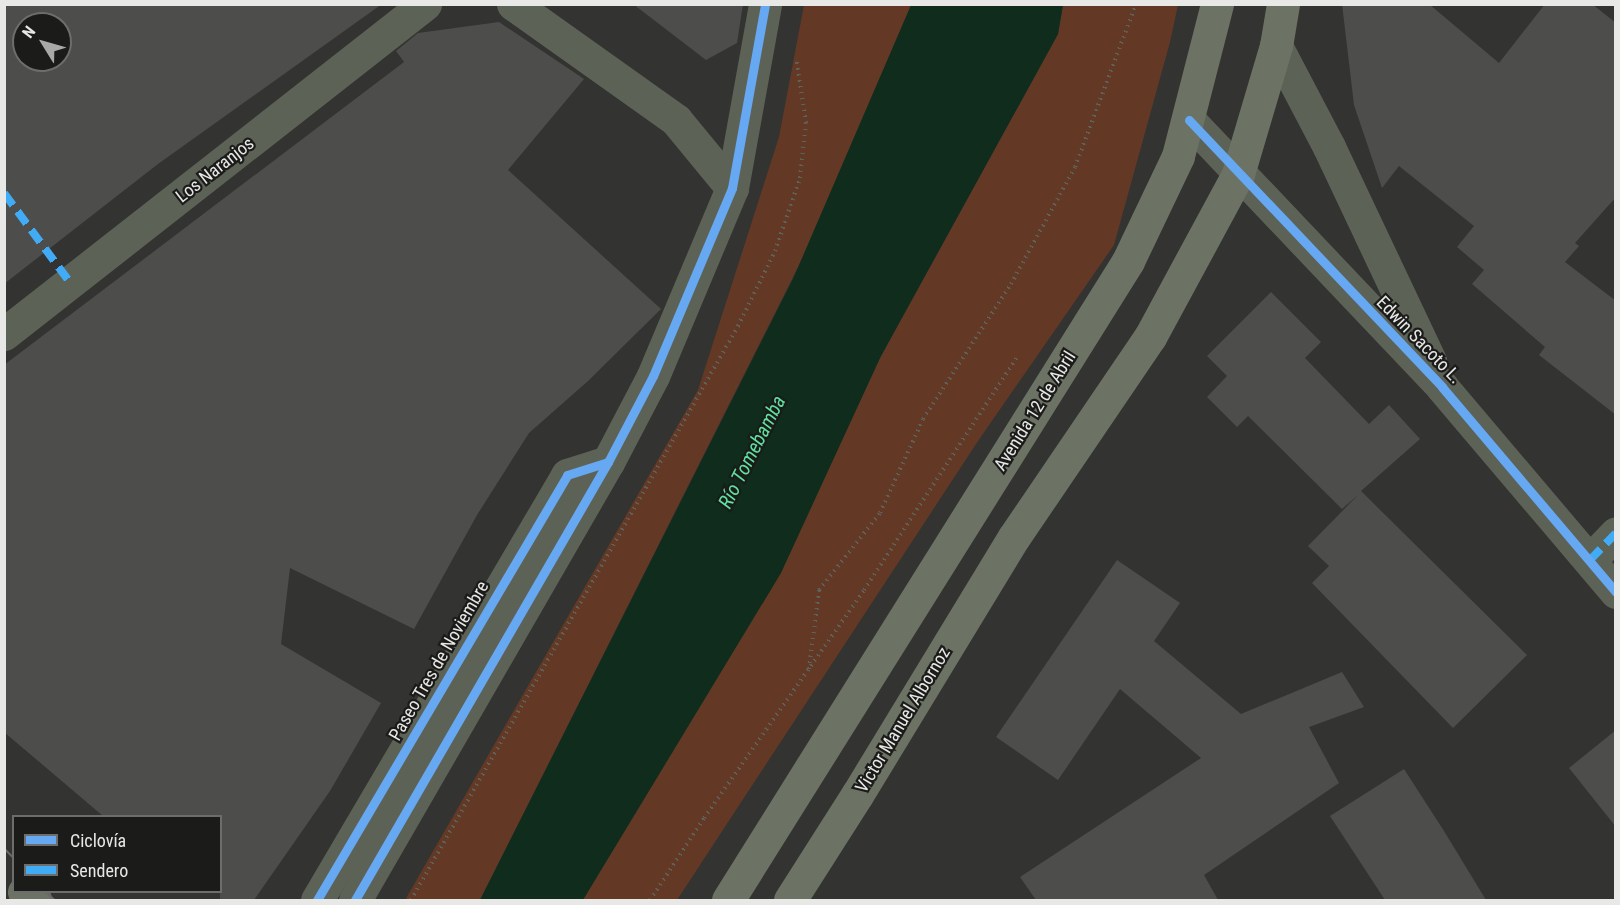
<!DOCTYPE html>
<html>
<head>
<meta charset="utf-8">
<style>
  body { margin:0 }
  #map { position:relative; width:1620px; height:905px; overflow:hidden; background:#333331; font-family:"Roboto Condensed",sans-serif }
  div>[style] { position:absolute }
  .green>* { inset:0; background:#633925 }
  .water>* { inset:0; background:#0f2c1d }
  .building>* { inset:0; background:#4d4d4c }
  .path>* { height:4px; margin-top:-2px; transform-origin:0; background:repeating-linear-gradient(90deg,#5e625b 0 1.5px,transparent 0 6px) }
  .minor>* { height:33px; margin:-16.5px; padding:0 16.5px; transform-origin:16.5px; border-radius:16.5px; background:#5d6257 }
  .major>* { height:33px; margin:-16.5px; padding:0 16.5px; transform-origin:16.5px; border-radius:16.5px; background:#6c7365 }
  .tram>* { height:1.5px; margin:-0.75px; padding:0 0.75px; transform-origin:0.75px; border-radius:0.75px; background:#676964 }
  .quiet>* { height:8px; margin-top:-4px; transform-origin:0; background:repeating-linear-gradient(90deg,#42abf6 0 15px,transparent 0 23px) }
  .cycleway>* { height:9px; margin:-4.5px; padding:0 4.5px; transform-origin:4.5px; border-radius:4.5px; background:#66a8f1 }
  span { translate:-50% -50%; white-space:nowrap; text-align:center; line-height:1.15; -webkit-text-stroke:4.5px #1b1b1a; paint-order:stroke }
  .street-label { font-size:18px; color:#e8e8e6 }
  .water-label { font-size:20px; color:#5ee19e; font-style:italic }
  .frame { position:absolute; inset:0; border:6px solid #e8e8e6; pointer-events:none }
  .legend { position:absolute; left:12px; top:815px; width:210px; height:78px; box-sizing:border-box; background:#1b1b1a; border:2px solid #6d6d6c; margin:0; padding:8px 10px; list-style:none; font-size:18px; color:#e8e8e6 }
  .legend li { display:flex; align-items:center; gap:12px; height:30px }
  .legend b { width:30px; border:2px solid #6d6d6c }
  .north { position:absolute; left:12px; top:12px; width:60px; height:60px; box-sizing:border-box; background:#1b1b1a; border:2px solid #6d6d6c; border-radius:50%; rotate:307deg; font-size:16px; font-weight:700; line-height:24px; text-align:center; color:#e8e8e6 }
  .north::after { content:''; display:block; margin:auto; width:21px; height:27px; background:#a9a9a7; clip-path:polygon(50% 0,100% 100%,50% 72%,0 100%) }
</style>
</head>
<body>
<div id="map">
  <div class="green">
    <i style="clip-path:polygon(804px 5px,918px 5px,900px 64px,480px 900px,405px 900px,698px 390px,779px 137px)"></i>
    <i style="clip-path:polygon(1063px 5px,1178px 5px,1170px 42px,1114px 245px,978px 441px,677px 900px,582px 900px,1058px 34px)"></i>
  </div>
  <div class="water">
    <i style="clip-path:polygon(911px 5px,1063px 5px,1058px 34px,881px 356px,781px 573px,583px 900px,480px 900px,793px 279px)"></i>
  </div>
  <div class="building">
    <i style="clip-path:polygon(evenodd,4px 4px,382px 4px,158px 164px,4px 284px,4px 4px,24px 24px,60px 24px,60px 60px,24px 60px,24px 24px)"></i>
    <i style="clip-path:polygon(633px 4px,743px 4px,737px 43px,706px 60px)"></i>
    <i style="clip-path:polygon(1342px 4px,1429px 4px,1499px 63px,1545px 4px,1592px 4px,1616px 23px,1616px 197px,1575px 243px,1579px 246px,1565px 262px,1616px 301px,1616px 415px,1539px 355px,1545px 347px,1472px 284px,1484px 270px,1457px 247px,1474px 226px,1399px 166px,1382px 188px,1354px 105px)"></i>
    <i style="clip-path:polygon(499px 22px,584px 79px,508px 170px,661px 309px,588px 381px,529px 433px,477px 515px,414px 629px,290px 568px,281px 644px,381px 703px,330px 791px,254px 900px,220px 900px,220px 816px,103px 816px,4px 732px,4px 365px,404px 62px,396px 51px,418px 33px)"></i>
    <i style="clip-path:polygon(1271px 292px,1321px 342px,1305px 358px,1369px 424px,1389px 405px,1420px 439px,1361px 491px,1527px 655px,1453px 728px,1312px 583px,1329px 566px,1308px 546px,1358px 495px,1342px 509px,1248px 416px,1237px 427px,1207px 397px,1227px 376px,1207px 356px)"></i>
    <i style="clip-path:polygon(1117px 560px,1180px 603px,1154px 641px,1241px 714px,1342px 672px,1364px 707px,1309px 727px,1339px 783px,1204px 875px,1218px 900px,1036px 900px,1020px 877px,1201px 758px,1120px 689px,1058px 780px,996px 737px)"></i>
    <i style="clip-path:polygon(1616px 730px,1616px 827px,1569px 768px)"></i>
    <i style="clip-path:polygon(1404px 769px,1444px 831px,1486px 900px,1385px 900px,1330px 816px)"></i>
  </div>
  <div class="path">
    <i style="left:809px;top:669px;width:80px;rotate:-82.8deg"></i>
    <i style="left:819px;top:590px;width:98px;rotate:-51.6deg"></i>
    <i style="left:880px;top:513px;width:103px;rotate:-65.4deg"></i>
    <i style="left:923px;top:419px;width:161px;rotate:-56.9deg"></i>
    <i style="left:1011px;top:284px;width:133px;rotate:-61.3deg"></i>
    <i style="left:1075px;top:167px;width:174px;rotate:-69.5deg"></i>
    <i style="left:411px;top:900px;width:661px;rotate:-60.33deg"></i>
    <i style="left:738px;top:326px;width:84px;rotate:-63.7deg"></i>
    <i style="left:775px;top:251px;width:77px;rotate:-71.1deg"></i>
    <i style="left:800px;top:178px;width:55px;rotate:-83.8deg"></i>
    <i style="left:806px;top:123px;width:62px;rotate:-98.4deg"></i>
    <i style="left:650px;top:900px;width:98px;rotate:-56.6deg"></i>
    <i style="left:704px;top:818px;width:279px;rotate:-54.9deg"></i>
    <i style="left:864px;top:590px;width:280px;rotate:-56.7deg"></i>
  </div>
  <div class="minor">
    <i style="left:513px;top:4px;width:200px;rotate:35.4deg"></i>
    <i style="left:676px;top:120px;width:88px;rotate:50.5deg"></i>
    <i style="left:1276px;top:46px;width:114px;rotate:62.3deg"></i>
    <i style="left:1329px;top:147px;width:237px;rotate:64.7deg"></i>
    <i style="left:1189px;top:120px;width:368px;rotate:46.5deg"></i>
    <i style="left:1442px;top:387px;width:269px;rotate:49.7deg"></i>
    <i style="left:4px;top:334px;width:535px;rotate:-38.09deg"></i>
    <i style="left:1590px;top:560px;width:37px;rotate:-46deg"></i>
    <i style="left:317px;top:900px;width:493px;rotate:-59.5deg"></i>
    <i style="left:567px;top:475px;width:43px;rotate:-17.6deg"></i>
    <i style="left:355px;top:900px;width:506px;rotate:-59.99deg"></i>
    <i style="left:608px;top:462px;width:97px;rotate:-62.4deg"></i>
    <i style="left:653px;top:376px;width:204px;rotate:-67.2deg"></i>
    <i style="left:732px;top:188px;width:187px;rotate:-79.8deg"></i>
  </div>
  <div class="major">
    <i style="left:24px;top:892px;width:14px;rotate:36deg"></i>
    <i style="left:728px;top:900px;width:754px;rotate:-57.95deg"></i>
    <i style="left:1128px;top:261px;width:116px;rotate:-64.5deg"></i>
    <i style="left:1178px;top:156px;width:157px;rotate:-75.6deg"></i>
    <i style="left:790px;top:900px;width:125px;rotate:-57.5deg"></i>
    <i style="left:857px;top:795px;width:302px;rotate:-58.7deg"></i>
    <i style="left:1014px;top:537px;width:242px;rotate:-55.8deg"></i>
    <i style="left:1150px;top:337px;width:185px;rotate:-61.6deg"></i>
    <i style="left:1238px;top:174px;width:134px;rotate:-73.5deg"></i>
    <i style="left:1276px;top:46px;width:43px;rotate:-80.5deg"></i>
  </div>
  <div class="tram">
    <i style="left:4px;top:848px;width:14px;rotate:45deg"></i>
    <i style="left:46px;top:892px;width:12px;rotate:42deg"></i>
  </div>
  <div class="quiet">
    <i style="left:4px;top:193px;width:113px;rotate:53.6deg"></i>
    <i style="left:1590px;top:560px;width:37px;rotate:-46deg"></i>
  </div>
  <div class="cycleway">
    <i style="left:1189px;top:120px;width:368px;rotate:46.5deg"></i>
    <i style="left:1442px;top:387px;width:269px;rotate:49.7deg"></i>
    <i style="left:317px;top:900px;width:493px;rotate:-59.5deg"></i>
    <i style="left:567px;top:475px;width:43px;rotate:-17.6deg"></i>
    <i style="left:355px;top:900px;width:506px;rotate:-59.99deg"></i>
    <i style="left:608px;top:462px;width:97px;rotate:-62.4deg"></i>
    <i style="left:653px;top:376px;width:204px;rotate:-67.2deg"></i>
    <i style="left:732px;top:188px;width:187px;rotate:-79.8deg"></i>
  </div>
  <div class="street-label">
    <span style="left:215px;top:170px;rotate:-38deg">Los Naranjos</span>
    <span style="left:1419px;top:340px;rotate:46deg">Edwin Sacoto L.</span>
    <span style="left:1035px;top:411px;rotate:-58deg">Avenida 12 de Abril</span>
    <span style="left:439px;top:661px;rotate:-60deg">Paseo Tres de Noviembre</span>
    <span style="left:903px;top:720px;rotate:-59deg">Victor Manuel Albornoz</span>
  </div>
  <div class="water-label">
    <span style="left:752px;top:452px;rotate:-63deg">Río Tomebamba</span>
  </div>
  <div class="frame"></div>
  <ul class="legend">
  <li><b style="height:8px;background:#66a8f1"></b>Ciclovía</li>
  <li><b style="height:8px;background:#42abf6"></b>Sendero</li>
  </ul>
  <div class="north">N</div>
</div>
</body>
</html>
